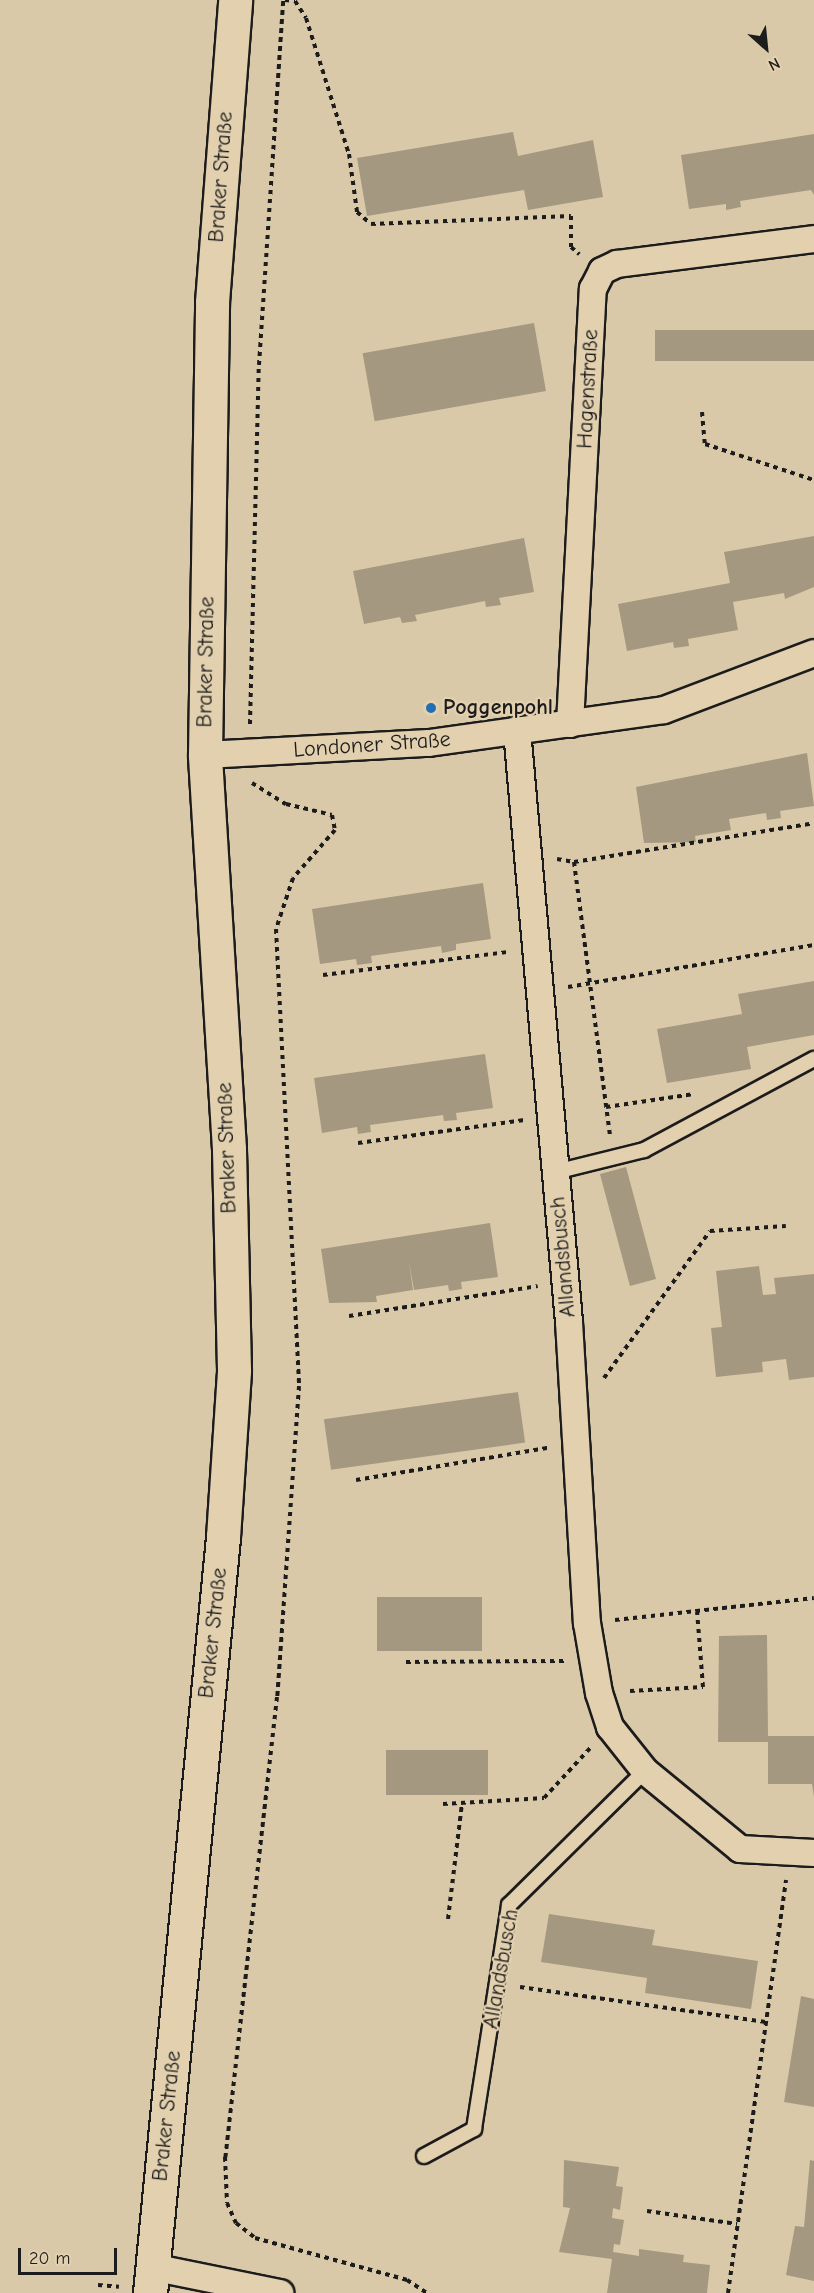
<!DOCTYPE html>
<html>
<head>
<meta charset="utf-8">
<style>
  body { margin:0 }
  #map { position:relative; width:814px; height:2293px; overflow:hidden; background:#dac9a8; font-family:"Comic Neue",sans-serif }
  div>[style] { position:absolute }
  .building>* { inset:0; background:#a59881; transform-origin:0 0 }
  .path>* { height:4px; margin-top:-2px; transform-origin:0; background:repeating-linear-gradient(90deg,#1c1c1c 0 4.5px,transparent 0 9px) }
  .roads { filter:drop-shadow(2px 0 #1c1c1c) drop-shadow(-2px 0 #1c1c1c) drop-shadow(0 2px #1c1c1c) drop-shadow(0 -2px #1c1c1c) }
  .service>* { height:14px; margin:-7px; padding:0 7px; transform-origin:7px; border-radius:7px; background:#e2d0ae }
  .minor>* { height:26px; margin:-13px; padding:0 13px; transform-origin:13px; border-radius:13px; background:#e2d0ae }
  .tertiary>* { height:33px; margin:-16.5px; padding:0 16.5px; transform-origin:16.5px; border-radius:16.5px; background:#e2d0ae }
  .dots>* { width:16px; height:16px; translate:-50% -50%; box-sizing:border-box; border:3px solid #e2d0ae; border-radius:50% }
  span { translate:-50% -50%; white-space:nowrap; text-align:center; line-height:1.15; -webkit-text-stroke:4.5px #e2d0ae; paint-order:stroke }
  .street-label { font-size:22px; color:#1c1c1c }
  .poi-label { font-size:22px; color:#1c1c1c; font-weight:700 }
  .left { translate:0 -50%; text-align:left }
  .north { position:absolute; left:736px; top:18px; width:60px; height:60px; -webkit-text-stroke:4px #e2d0ae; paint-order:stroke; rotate:153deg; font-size:16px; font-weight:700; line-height:24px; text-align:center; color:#1c1c1c }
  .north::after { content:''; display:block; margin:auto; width:21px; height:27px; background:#1c1c1c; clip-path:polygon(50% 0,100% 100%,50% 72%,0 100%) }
  .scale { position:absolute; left:18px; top:2248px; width:99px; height:27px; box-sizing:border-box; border:3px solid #1c1c1c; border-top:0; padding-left:8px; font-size:18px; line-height:21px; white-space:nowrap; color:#1c1c1c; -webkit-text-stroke:4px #e2d0ae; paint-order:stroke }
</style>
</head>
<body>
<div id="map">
  <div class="building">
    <i style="clip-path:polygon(513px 132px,518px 156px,593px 140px,603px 197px,528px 210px,524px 190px,367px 216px,357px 158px)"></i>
    <i style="clip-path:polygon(814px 134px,814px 195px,811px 190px,740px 201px,741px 207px,726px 210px,726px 204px,689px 209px,681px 155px)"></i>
    <i style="left:534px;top:323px;width:69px;height:174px;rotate:80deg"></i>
    <i style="left:814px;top:330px;width:31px;height:159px;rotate:90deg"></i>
    <i style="clip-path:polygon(814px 536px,814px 587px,785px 599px,784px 593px,733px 602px,738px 630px,688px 639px,689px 646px,674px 648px,673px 642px,627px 651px,618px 604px,730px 583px,724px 552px)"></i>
    <i style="clip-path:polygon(524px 538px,534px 592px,499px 598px,501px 605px,486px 607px,485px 601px,415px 615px,417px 621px,402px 623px,400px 617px,364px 624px,353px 571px)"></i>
    <i style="clip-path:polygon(807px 753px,814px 806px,780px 811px,781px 818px,767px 820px,766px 813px,729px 819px,731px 830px,695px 836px,696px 842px,644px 843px,636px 787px)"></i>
    <i style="clip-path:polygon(483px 883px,491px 939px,456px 944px,456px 950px,442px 953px,441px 946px,371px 956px,372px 963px,357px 965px,356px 959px,320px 964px,312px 909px)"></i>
    <i style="clip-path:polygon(814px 981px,814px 1035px,747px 1047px,751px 1069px,667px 1083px,657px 1029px,742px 1014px,738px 994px)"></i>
    <i style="clip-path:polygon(485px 1054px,493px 1108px,456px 1113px,457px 1120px,444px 1121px,443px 1115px,370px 1125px,371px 1132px,358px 1134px,357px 1127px,322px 1133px,314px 1078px)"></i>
    <i style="left:626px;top:1167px;width:116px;height:27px;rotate:75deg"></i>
    <i style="clip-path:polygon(490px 1223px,498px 1277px,461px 1282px,462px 1289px,449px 1291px,448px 1285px,414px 1290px,409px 1262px,413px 1290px,376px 1296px,377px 1302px,329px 1303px,321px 1249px)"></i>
    <i style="clip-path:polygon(759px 1266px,763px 1295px,776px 1294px,774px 1278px,814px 1274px,814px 1377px,789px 1380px,786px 1359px,762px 1362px,763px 1372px,716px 1377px,711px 1328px,722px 1327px,716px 1271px)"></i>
    <i style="left:518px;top:1392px;width:51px;height:196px;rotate:82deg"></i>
    <i style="left:482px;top:1597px;width:54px;height:105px;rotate:90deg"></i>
    <i style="clip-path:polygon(767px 1635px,768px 1736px,814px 1736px,814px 1797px,812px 1784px,768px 1784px,768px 1742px,718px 1742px,719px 1636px)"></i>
    <i style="left:386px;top:1750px;width:102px;height:45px"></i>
    <i style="clip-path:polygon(549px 1914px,655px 1930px,652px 1945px,758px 1961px,751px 2009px,645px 1993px,647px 1978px,541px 1962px)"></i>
    <i style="clip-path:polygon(801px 1996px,814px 1999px,814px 2107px,784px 2102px)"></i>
    <i style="clip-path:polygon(564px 2160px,619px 2167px,616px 2186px,623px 2187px,620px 2210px,613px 2208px,612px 2218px,624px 2220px,620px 2245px,614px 2244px,613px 2252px,639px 2256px,639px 2249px,684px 2255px,683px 2262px,710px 2265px,707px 2293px,607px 2293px,612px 2259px,559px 2252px,570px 2208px,563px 2207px)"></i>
    <i style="clip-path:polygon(810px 2160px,814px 2161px,814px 2281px,786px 2275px,795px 2226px,804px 2227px)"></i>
  </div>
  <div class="path">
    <i style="left:285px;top:0;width:10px;rotate:6deg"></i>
    <i style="left:295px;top:1px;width:20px;rotate:57deg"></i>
    <i style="left:306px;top:18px;width:143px;rotate:72.5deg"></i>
    <i style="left:349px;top:154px;width:59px;rotate:82.1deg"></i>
    <i style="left:357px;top:212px;width:18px;rotate:41deg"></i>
    <i style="left:371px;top:224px;width:200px;rotate:-2.3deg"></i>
    <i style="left:571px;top:216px;width:31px;rotate:90deg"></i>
    <i style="left:571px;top:247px;width:11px;rotate:41deg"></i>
    <i style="left:702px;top:412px;width:32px;rotate:85deg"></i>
    <i style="left:705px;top:444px;width:115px;rotate:18.3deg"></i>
    <i style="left:250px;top:724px;width:359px;rotate:-88.6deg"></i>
    <i style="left:259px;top:365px;width:366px;rotate:-86.2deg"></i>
    <i style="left:252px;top:783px;width:40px;rotate:32deg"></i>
    <i style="left:286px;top:804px;width:47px;rotate:13.4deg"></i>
    <i style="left:332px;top:815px;width:15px;rotate:79deg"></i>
    <i style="left:335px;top:830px;width:64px;rotate:131.2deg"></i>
    <i style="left:293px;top:878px;width:54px;rotate:108.4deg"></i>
    <i style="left:276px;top:929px;width:458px;rotate:87.1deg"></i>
    <i style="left:299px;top:1386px;width:312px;rotate:94deg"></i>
    <i style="left:277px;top:1697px;width:463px;rotate:96.4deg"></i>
    <i style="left:225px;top:2157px;width:46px;rotate:87.5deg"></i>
    <i style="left:227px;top:2203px;width:22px;rotate:66deg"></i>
    <i style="left:236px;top:2223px;width:24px;rotate:38deg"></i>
    <i style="left:255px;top:2238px;width:158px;rotate:15.4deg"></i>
    <i style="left:407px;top:2280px;width:24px;rotate:33deg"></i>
    <i style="left:557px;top:859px;width:17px;rotate:10deg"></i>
    <i style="left:574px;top:862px;width:243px;rotate:-9.2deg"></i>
    <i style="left:574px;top:862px;width:275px;rotate:82.5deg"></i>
    <i style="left:323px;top:975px;width:185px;rotate:-7.1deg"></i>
    <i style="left:568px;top:987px;width:250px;rotate:-9.7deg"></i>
    <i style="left:606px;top:1107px;width:89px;rotate:-8.4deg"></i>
    <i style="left:358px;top:1143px;width:168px;rotate:-7.9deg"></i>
    <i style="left:349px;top:1316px;width:191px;rotate:-9deg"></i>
    <i style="left:604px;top:1378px;width:181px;rotate:-54.2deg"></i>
    <i style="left:710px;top:1231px;width:76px;rotate:-3.8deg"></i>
    <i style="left:356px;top:1480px;width:195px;rotate:-9.5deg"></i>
    <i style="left:615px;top:1620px;width:200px;rotate:-6.3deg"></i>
    <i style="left:406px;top:1662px;width:158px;rotate:-0.4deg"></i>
    <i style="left:630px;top:1691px;width:73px;rotate:-3.1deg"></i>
    <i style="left:703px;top:1687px;width:76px;rotate:-94.5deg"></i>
    <i style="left:443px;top:1804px;width:101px;rotate:-3.4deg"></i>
    <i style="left:544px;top:1798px;width:69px;rotate:-47.3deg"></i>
    <i style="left:448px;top:1919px;width:116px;rotate:-83.1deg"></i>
    <i style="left:520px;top:1987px;width:248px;rotate:8.1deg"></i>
    <i style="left:647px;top:2211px;width:91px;rotate:8.2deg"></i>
    <i style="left:98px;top:2285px;width:21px;rotate:5deg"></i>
    <i style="left:728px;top:2293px;width:417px;rotate:-82deg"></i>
  </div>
  <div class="roads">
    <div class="service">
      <i style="left:555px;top:1172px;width:92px;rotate:-13.9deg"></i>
      <i style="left:644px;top:1150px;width:193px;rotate:-28.2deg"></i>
      <i style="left:424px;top:2156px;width:57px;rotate:-28.4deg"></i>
      <i style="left:474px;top:2129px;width:227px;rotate:-81.1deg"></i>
      <i style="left:509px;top:1905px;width:191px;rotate:-44.6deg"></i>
    </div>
    <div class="minor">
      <i style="left:570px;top:724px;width:436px;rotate:-87deg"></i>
      <i style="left:593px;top:289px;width:20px;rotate:-63deg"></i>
      <i style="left:602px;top:271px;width:17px;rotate:-25deg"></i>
      <i style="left:617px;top:264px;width:199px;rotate:-7.2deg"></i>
      <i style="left:517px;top:730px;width:594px;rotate:84.98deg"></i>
      <i style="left:569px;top:1322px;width:302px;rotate:86.6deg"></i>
      <i style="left:587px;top:1623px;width:71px;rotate:80.3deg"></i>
      <i style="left:599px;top:1693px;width:36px;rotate:72deg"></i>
      <i style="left:610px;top:1727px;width:56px;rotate:51.5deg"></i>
      <i style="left:645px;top:1771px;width:123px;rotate:39.4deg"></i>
      <i style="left:740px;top:1849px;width:74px;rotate:3.1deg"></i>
      <i style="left:205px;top:755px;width:224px;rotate:-3.1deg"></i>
      <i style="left:429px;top:743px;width:237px;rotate:-8deg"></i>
      <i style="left:664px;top:710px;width:160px;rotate:-20.8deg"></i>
      <i style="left:152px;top:2267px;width:131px;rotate:11.5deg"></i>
    </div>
    <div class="tertiary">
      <i style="left:150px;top:2293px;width:760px;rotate:-84.48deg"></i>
      <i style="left:223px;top:1537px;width:167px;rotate:-86.2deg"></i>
      <i style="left:234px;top:1370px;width:221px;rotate:-91.3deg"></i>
      <i style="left:229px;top:1149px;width:395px;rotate:-93.5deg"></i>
      <i style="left:205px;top:755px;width:453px;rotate:-89.1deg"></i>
      <i style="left:212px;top:302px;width:303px;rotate:-85.6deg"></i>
    </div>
  </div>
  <div class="dots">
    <i style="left:431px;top:708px;background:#1f6fb2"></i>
  </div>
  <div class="street-label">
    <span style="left:221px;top:177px;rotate:-86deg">Braker Straße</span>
    <span style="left:588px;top:389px;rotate:-87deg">Hagenstraße</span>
    <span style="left:206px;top:662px;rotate:-89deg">Braker Straße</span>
    <span style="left:372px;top:745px;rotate:-4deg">Londoner Straße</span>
    <span style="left:227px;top:1148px;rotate:-92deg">Braker Straße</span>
    <span style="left:563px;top:1257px;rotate:-95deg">Allandsbusch</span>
    <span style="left:213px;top:1633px;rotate:-84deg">Braker Straße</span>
    <span style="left:501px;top:1969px;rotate:-80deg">Allandsbusch</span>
    <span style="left:167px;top:2116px;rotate:-84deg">Braker Straße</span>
  </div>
  <div class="poi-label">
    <span class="left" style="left:443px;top:708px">Poggenpohl</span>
  </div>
  <div class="north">N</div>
  <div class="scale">20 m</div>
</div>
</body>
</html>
